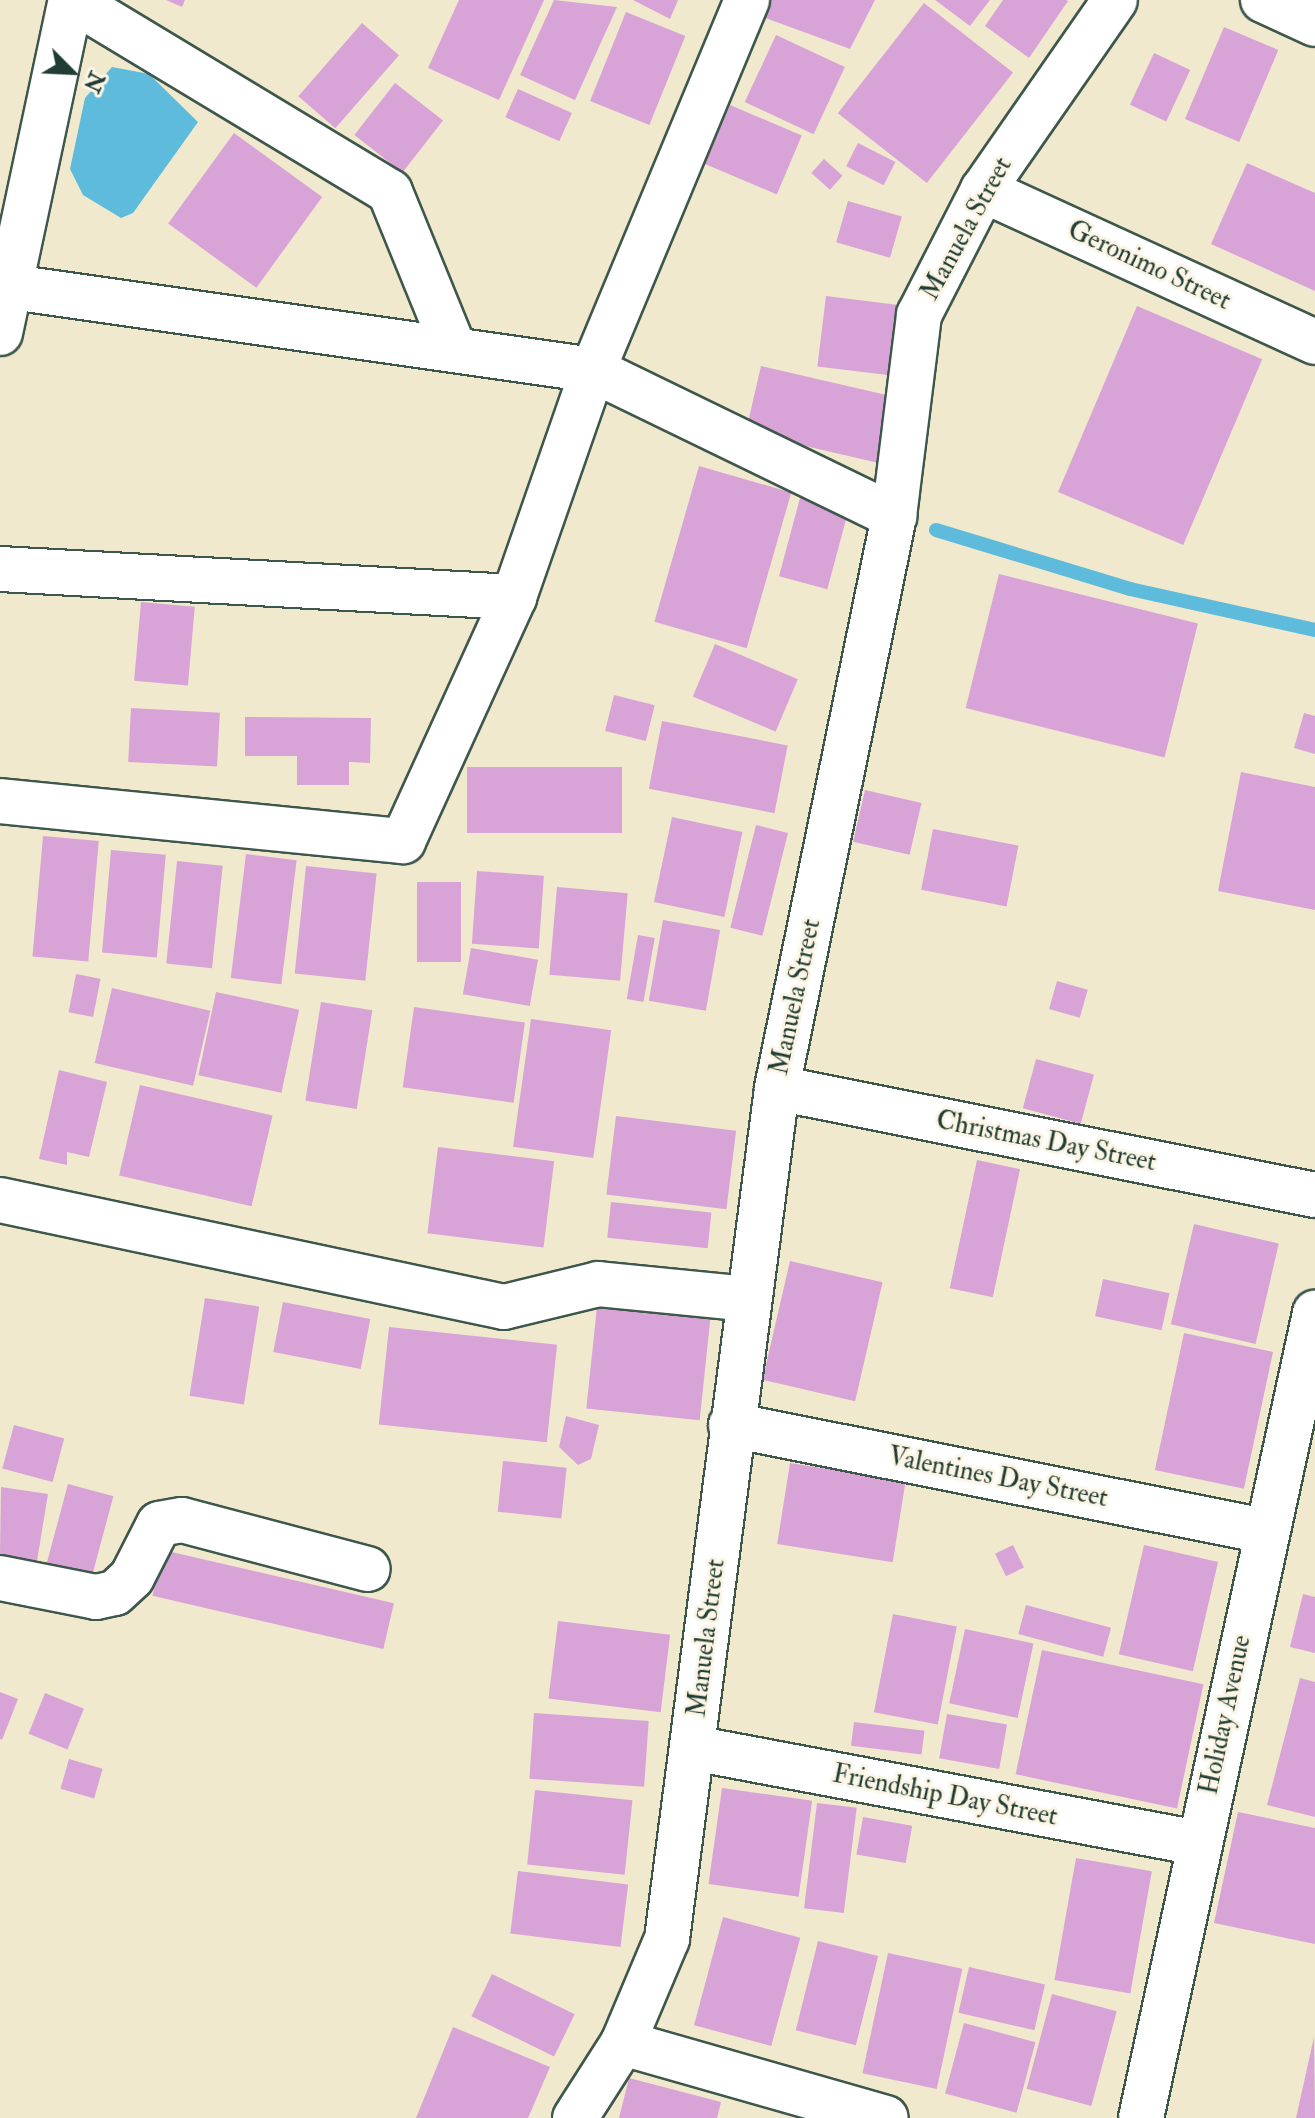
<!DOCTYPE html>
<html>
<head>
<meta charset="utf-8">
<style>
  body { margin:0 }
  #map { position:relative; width:1315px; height:2118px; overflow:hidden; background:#f1e9cd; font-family:"IM FELL Double Pica",serif }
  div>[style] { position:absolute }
  .water>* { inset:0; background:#5ebbdc }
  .stream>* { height:14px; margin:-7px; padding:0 7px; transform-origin:7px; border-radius:7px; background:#5ebbdc }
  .building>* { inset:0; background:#d8a4d8; transform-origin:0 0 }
  .roads { filter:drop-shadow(2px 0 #3e574b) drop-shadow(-2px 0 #3e574b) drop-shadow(0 2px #3e574b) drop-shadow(0 -2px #3e574b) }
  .minor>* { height:44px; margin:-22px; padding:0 22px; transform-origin:22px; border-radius:22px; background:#fff }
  span { translate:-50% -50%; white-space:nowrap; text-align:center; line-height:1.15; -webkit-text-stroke:6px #fcf5e5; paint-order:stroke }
  .street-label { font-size:26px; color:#1f3d34 }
  .north { position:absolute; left:32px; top:32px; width:80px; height:80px; -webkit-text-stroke:6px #fcf5e5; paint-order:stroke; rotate:114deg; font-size:22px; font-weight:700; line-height:32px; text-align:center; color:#1f3d34 }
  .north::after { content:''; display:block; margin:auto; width:28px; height:36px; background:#1f3d34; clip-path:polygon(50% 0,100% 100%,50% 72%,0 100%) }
</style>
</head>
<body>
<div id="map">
  <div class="water">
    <i style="clip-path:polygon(112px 67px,149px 74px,198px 122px,133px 213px,121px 218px,83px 195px,70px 169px,85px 98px)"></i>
  </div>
  <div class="stream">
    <i style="left:936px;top:530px;width:203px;rotate:16.9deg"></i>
    <i style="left:1130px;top:589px;width:189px;rotate:12.5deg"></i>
  </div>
  <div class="building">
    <i style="clip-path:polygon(166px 0,185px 0,182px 7px)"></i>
    <i style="clip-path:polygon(459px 0,544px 0,499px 100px,428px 68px)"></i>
    <i style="clip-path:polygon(554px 0,617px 7px,575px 100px,520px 75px)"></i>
    <i style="clip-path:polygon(633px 0,678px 0,670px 19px)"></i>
    <i style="clip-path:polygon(767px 0,875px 0,850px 49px,760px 16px)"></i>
    <i style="clip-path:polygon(935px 0,990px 0,970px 26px)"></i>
    <i style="clip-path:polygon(1003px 0,1066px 0,1068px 1px,1029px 58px,985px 26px)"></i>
    <i style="left:924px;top:3px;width:113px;height:140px;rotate:38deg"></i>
    <i style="left:626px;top:12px;width:64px;height:96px;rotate:22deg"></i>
    <i style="left:362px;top:23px;width:49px;height:97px;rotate:41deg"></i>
    <i style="left:1224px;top:27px;width:59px;height:100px;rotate:23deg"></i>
    <i style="left:776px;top:35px;width:76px;height:74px;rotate:25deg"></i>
    <i style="left:1154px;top:53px;width:40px;height:57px;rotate:25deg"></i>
    <i style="left:395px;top:83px;width:61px;height:66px;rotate:38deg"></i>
    <i style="left:518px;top:89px;width:59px;height:31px;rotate:24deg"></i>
    <i style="left:730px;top:105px;width:78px;height:64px;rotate:23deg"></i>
    <i style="left:234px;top:133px;width:109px;height:112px;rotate:36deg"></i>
    <i style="left:858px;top:143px;width:42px;height:26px;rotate:27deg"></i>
    <i style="left:824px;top:159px;width:25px;height:19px;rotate:42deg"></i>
    <i style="clip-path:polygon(1247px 163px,1315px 193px,1315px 291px,1211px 244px)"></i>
    <i style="left:848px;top:201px;width:56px;height:43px;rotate:16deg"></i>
    <i style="left:826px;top:296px;width:73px;height:71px;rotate:7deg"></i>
    <i style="left:1137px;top:306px;width:136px;height:202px;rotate:23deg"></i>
    <i style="left:761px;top:366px;width:141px;height:68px;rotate:13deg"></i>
    <i style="left:699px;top:466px;width:96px;height:162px;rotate:16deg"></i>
    <i style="left:800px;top:498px;width:50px;height:81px;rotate:15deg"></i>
    <i style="left:999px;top:574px;width:205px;height:138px;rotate:14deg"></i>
    <i style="left:141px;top:602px;width:54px;height:79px;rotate:5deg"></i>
    <i style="left:715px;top:644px;width:90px;height:57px;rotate:23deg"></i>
    <i style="left:614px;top:695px;width:42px;height:37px;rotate:14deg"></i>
    <i style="left:131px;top:708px;width:89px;height:54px;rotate:3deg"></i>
    <i style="clip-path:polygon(1304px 713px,1315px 716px,1315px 754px,1294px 748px)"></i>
    <i style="clip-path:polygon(245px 717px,371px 718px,370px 763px,349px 762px,349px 785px,297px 785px,297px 756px,245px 756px)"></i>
    <i style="left:662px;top:721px;width:128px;height:69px;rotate:11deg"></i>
    <i style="left:467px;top:767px;width:155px;height:66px"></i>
    <i style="clip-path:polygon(1241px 772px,1315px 787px,1315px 910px,1218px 891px)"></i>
    <i style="left:865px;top:790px;width:58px;height:53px;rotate:13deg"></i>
    <i style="left:672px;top:817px;width:72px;height:87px;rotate:12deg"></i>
    <i style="left:756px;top:825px;width:33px;height:106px;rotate:14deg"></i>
    <i style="left:933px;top:829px;width:87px;height:62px;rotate:11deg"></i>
    <i style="left:43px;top:836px;width:56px;height:121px;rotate:5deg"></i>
    <i style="left:111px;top:850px;width:55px;height:103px;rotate:5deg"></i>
    <i style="left:246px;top:854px;width:51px;height:125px;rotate:7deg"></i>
    <i style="left:177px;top:861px;width:46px;height:103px;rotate:6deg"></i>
    <i style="left:306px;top:866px;width:71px;height:108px;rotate:6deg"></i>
    <i style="left:477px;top:871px;width:67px;height:73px;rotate:4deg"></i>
    <i style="left:417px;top:882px;width:44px;height:80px"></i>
    <i style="left:557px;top:887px;width:71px;height:88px;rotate:5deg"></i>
    <i style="left:663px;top:920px;width:58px;height:82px;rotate:10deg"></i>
    <i style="left:638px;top:935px;width:17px;height:65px;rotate:10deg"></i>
    <i style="left:471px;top:948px;width:68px;height:47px;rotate:10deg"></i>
    <i style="left:76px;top:974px;width:25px;height:39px;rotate:11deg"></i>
    <i style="left:1057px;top:981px;width:32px;height:29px;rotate:16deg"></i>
    <i style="left:112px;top:988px;width:101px;height:77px;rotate:13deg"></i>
    <i style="left:216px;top:992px;width:85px;height:85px;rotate:12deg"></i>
    <i style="left:321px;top:1002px;width:52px;height:100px;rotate:9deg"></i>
    <i style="left:414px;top:1007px;width:112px;height:81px;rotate:8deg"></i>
    <i style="left:531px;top:1019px;width:81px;height:129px;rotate:8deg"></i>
    <i style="left:1036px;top:1059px;width:60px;height:51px;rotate:15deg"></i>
    <i style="clip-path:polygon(59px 1070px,107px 1082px,89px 1157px,67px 1152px,67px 1165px,39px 1159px)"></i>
    <i style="left:140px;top:1085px;width:136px;height:93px;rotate:13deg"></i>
    <i style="left:616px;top:1116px;width:121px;height:79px;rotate:7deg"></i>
    <i style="left:438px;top:1147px;width:117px;height:87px;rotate:7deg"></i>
    <i style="left:977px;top:1160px;width:44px;height:131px;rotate:12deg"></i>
    <i style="left:611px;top:1202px;width:101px;height:36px;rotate:6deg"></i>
    <i style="left:1194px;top:1224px;width:87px;height:103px;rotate:13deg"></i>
    <i style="left:790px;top:1261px;width:95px;height:122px;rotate:13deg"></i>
    <i style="left:1103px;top:1279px;width:68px;height:38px;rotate:12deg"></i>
    <i style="left:598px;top:1297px;width:114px;height:112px;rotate:6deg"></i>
    <i style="left:205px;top:1298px;width:55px;height:99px;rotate:9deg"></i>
    <i style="left:283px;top:1302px;width:89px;height:51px;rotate:11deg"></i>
    <i style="left:389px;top:1327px;width:169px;height:98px;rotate:6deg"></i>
    <i style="left:1184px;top:1333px;width:91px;height:140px;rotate:12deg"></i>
    <i style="clip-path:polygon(566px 1416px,599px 1425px,591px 1459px,578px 1465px,559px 1447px)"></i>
    <i style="left:14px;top:1425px;width:52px;height:45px;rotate:15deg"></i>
    <i style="left:503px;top:1461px;width:64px;height:51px;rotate:6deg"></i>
    <i style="left:790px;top:1463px;width:117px;height:82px;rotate:9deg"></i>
    <i style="left:68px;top:1484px;width:47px;height:87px;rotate:15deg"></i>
    <i style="clip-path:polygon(1px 1487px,48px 1494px,37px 1561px,0 1554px)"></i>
    <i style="left:1013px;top:1545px;width:25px;height:20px;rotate:64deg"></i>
    <i style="left:1144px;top:1545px;width:76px;height:112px;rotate:13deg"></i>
    <i style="left:163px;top:1550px;width:237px;height:47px;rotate:13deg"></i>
    <i style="clip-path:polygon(1303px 1594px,1315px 1597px,1315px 1653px,1290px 1647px)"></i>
    <i style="left:1026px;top:1605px;width:88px;height:30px;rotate:15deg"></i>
    <i style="left:893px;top:1614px;width:65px;height:100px;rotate:11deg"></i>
    <i style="left:558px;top:1621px;width:113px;height:78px;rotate:7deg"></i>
    <i style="left:965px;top:1629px;width:70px;height:76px;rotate:12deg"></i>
    <i style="left:1042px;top:1650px;width:165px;height:127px;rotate:12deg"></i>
    <i style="clip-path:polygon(1300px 1678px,1315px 1682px,1315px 1817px,1267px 1805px)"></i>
    <i style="clip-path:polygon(0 1692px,18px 1699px,2px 1740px,0 1739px)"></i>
    <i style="left:45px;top:1693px;width:42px;height:44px;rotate:22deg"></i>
    <i style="left:534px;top:1713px;width:115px;height:66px;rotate:4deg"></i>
    <i style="left:947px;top:1714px;width:61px;height:45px;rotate:10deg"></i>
    <i style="left:854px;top:1722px;width:71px;height:24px;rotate:7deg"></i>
    <i style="left:69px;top:1759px;width:35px;height:31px;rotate:16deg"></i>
    <i style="left:722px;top:1788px;width:91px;height:97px;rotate:8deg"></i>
    <i style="left:535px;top:1790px;width:98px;height:75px;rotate:6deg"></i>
    <i style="left:817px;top:1803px;width:40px;height:106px;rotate:7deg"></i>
    <i style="clip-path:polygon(1238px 1812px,1315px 1828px,1315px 1944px,1214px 1923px)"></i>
    <i style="left:863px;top:1817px;width:50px;height:38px;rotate:10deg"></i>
    <i style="left:1076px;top:1858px;width:77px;height:124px;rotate:10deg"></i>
    <i style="left:518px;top:1871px;width:111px;height:63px;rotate:7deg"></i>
    <i style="left:723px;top:1917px;width:80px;height:112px;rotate:15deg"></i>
    <i style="left:818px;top:1941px;width:62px;height:92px;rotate:14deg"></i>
    <i style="left:888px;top:1953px;width:76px;height:123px;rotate:12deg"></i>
    <i style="left:969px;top:1967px;width:78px;height:47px;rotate:13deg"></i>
    <i style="left:492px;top:1974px;width:92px;height:47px;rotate:26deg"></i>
    <i style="left:1052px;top:1994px;width:67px;height:98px;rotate:15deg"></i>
    <i style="left:964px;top:2023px;width:74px;height:73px;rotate:15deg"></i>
    <i style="clip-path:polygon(453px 2027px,550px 2067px,528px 2118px,416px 2118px)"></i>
    <i style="clip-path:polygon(1314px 2037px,1315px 2118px,1296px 2118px)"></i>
    <i style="clip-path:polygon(629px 2078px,721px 2102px,717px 2118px,619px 2118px)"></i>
  </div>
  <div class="roads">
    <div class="minor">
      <i style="left:72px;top:0;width:371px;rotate:31.1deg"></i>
      <i style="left:390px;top:192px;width:166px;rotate:67.8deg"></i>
      <i style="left:1263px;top:0;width:57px;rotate:24.8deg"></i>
      <i style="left:983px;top:190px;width:365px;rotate:24.6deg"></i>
      <i style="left:5px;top:286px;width:594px;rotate:8.13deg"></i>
      <i style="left:593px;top:370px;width:401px;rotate:-67.4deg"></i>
      <i style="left:0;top:333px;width:340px;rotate:-78deg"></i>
      <i style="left:0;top:569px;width:515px;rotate:3.12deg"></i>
      <i style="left:0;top:801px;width:405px;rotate:5.7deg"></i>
      <i style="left:403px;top:841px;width:268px;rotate:-65.5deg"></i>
      <i style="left:514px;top:597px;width:240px;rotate:-70.8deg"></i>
      <i style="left:593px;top:370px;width:335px;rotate:25.9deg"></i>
      <i style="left:777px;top:1088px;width:549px;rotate:11.25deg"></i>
      <i style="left:0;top:1200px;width:515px;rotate:11.99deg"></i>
      <i style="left:504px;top:1307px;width:97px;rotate:-13.7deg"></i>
      <i style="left:598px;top:1284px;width:151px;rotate:5.7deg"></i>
      <i style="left:731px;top:1425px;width:544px;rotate:11.23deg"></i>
      <i style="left:0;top:1578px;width:98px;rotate:11.2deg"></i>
      <i style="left:96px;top:1597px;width:19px;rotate:-12deg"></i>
      <i style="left:115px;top:1593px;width:23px;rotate:-43deg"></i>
      <i style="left:132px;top:1577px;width:59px;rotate:-63deg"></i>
      <i style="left:159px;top:1524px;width:23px;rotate:-10deg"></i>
      <i style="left:182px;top:1520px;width:192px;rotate:14.8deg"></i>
      <i style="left:693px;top:1748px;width:514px;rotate:10.65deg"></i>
      <i style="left:623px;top:2043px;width:273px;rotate:15.9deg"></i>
      <i style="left:575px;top:2118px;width:89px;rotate:-57.4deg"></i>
      <i style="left:623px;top:2043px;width:113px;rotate:-67.1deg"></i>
      <i style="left:667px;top:1939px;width:858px;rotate:-82.63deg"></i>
      <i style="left:777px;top:1088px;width:584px;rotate:-78.44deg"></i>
      <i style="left:894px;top:516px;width:203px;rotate:-82.9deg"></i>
      <i style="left:919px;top:315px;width:140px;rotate:-62.9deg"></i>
      <i style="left:983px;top:190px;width:231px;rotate:-55.2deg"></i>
      <i style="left:1141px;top:2118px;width:824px;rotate:-77.8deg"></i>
    </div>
  </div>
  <div class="street-label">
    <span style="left:967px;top:229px;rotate:-61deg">Manuela Street</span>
    <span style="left:1149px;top:266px;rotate:25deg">Geronimo Street</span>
    <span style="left:796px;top:997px;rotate:-78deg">Manuela Street</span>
    <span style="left:1046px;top:1142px;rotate:11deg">Christmas Day Street</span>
    <span style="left:998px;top:1478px;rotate:11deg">Valentines Day Street</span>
    <span style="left:707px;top:1638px;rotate:-83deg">Manuela Street</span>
    <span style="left:1226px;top:1715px;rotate:-78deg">Holiday Avenue</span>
    <span style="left:945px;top:1796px;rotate:11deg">Friendship Day Street</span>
  </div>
  <div class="north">N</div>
</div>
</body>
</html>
